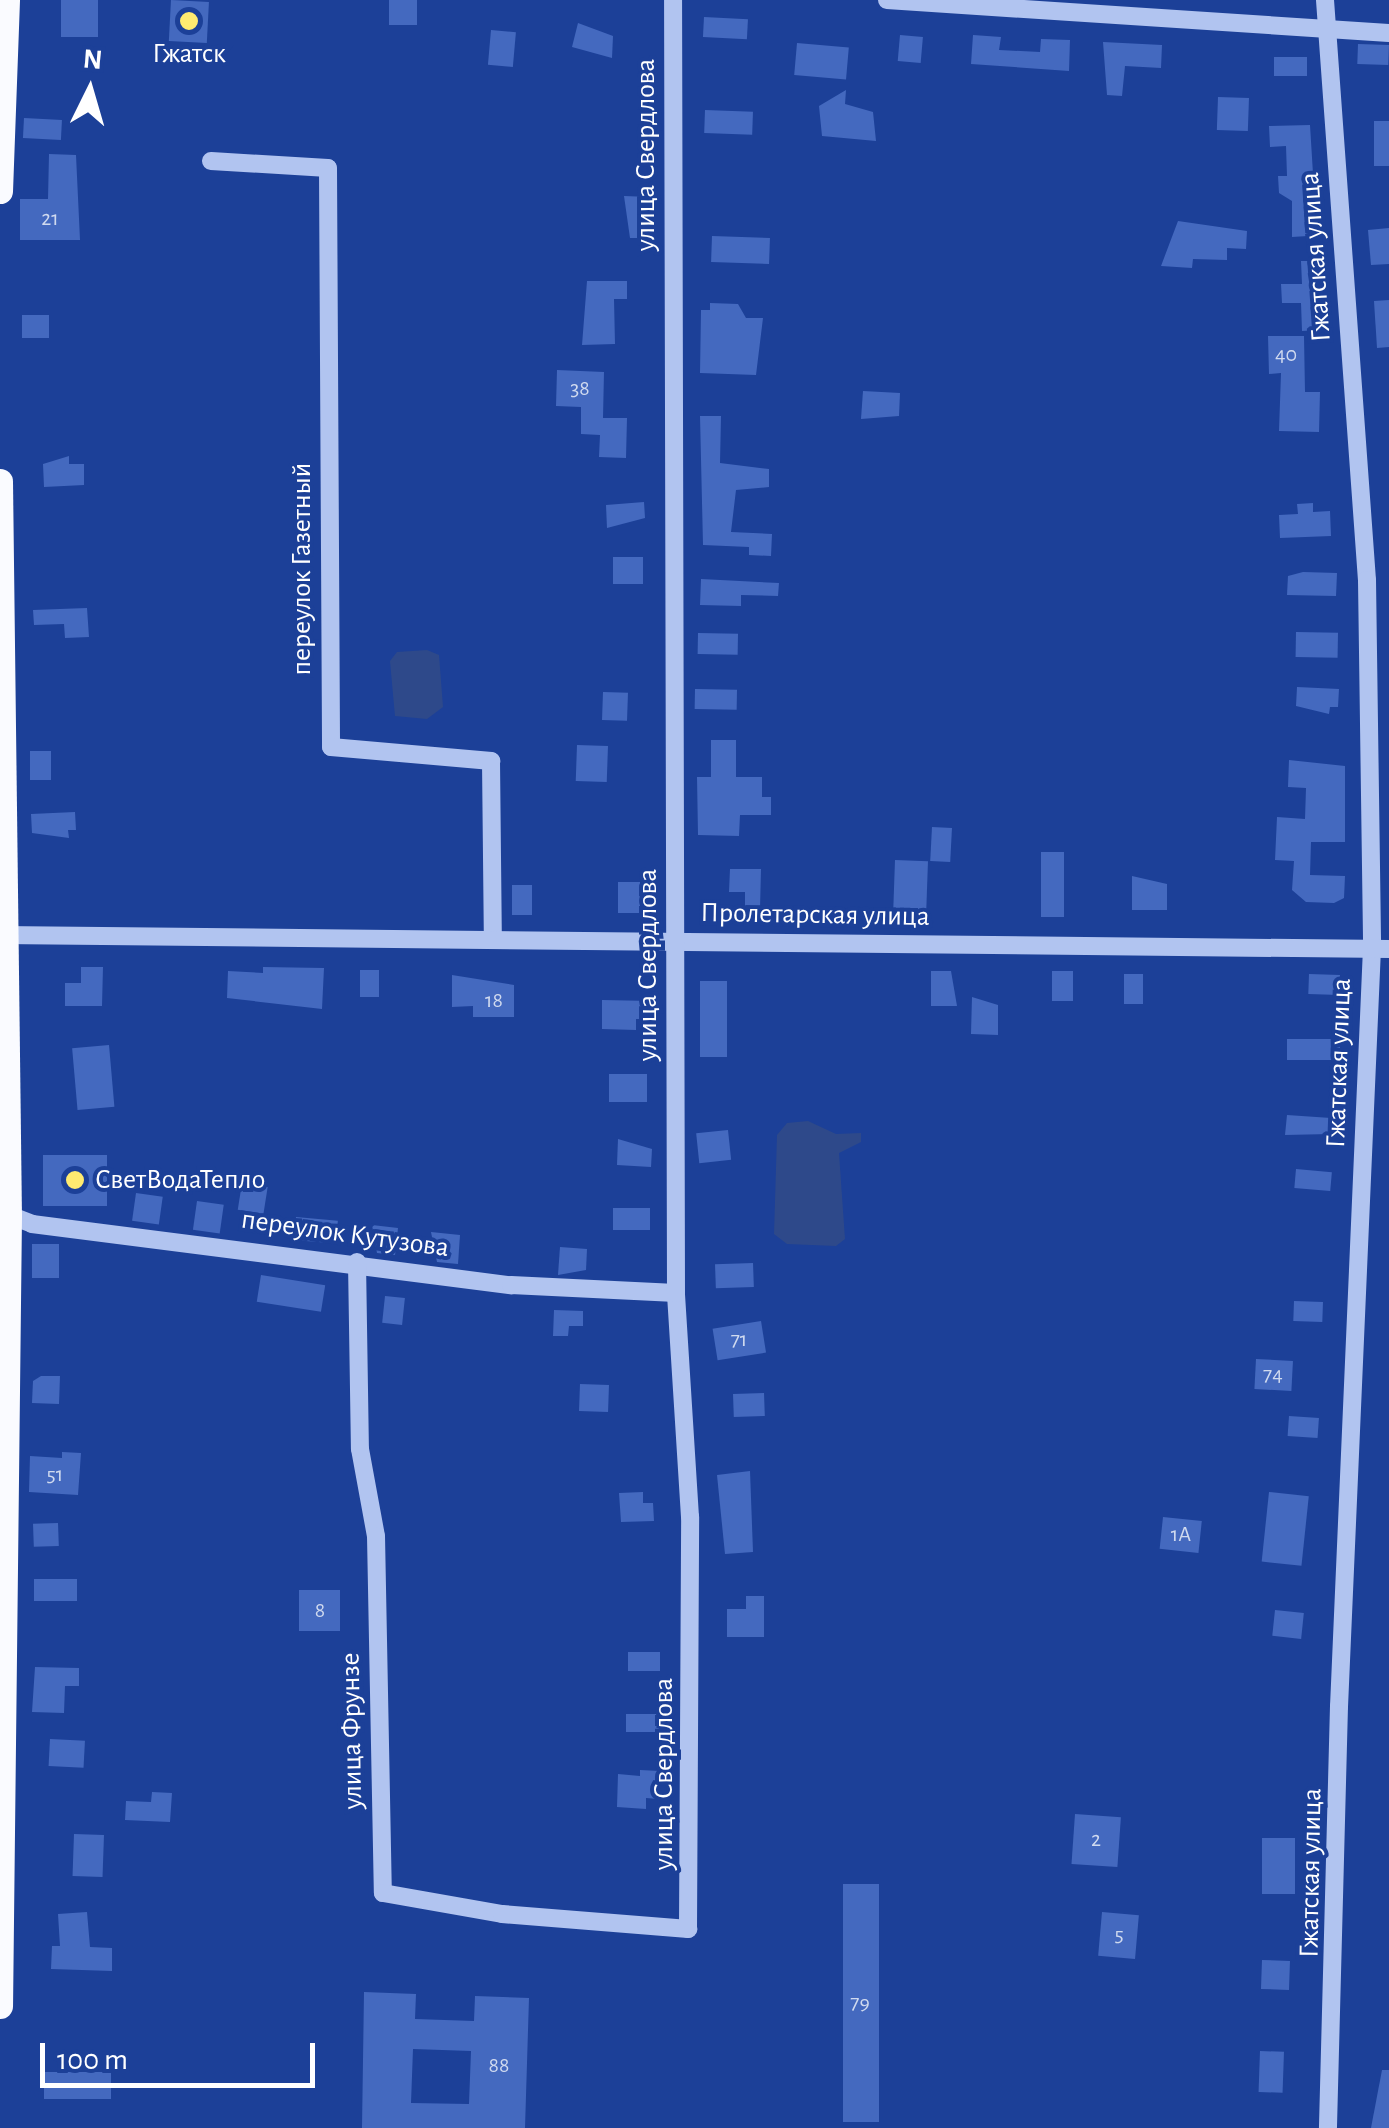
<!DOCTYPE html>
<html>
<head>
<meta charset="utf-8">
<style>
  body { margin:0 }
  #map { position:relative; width:1389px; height:2128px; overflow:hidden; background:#1c4098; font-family:"Alegreya Sans",sans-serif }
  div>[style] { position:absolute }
  .water>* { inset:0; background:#2e498a }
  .building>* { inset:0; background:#4469bf; transform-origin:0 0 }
  .minor>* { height:18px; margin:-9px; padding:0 9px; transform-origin:9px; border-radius:9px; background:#b1c4f0 }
  .major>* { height:25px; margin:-12.5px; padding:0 12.5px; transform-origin:12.5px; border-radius:12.5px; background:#fafbff }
  .dots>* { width:28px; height:28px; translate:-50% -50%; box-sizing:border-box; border:5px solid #1c4098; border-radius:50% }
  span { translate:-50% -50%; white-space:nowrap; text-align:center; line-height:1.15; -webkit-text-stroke:8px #1c4098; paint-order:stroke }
  .number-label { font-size:22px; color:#d0daef }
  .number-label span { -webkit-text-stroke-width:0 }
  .poi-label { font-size:28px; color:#fff }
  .left { translate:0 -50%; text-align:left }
  .street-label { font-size:28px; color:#fff }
  .north { position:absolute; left:40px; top:40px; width:100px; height:100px; -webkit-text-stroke:8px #1c4098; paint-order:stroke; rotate:5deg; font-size:28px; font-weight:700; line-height:40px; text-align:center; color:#fff }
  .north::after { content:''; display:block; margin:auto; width:35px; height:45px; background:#fff; clip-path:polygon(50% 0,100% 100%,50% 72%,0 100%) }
  .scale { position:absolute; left:40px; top:2043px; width:275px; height:45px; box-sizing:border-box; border:5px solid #fff; border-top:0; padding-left:12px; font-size:30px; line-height:35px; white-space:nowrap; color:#fff; -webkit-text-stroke:8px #1c4098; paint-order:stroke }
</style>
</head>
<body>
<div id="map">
  <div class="water">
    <i style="clip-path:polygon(427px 650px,439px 655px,443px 707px,427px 719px,395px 716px,390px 661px,397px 652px)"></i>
    <i style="clip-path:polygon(808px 1121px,836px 1134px,861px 1133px,861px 1142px,839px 1153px,845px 1239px,836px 1246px,787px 1244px,774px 1234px,777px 1135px,787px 1123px)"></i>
  </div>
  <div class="building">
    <i style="left:61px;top:0;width:37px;height:37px"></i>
    <i style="left:171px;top:0;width:38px;height:41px;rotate:3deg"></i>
    <i style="left:389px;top:0;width:28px;height:25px"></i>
    <i style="left:704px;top:17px;width:44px;height:20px;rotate:3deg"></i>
    <i style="clip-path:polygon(578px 23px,613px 36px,612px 58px,572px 47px)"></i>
    <i style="left:491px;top:30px;width:25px;height:35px;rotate:5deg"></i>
    <i style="left:900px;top:35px;width:23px;height:26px;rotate:5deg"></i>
    <i style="clip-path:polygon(973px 35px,1001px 37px,999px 50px,1040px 52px,1041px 39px,1070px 40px,1069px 71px,971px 64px)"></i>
    <i style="clip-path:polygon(1103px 42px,1162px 45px,1161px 68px,1125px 66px,1122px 96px,1107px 95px)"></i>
    <i style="left:797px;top:43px;width:52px;height:32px;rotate:5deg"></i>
    <i style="left:1358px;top:44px;width:31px;height:20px;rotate:2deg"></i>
    <i style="left:1274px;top:57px;width:33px;height:19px"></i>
    <i style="clip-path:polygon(846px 90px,845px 104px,873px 112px,876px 141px,822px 136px,819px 106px)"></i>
    <i style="left:1218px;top:97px;width:31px;height:33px;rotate:2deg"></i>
    <i style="left:705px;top:110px;width:48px;height:23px;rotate:2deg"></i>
    <i style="left:24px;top:118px;width:38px;height:20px;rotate:3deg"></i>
    <i style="left:1389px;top:121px;width:45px;height:15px;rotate:90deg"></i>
    <i style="clip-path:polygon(1310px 125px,1314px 190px,1306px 191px,1308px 236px,1292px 237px,1292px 201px,1279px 193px,1278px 176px,1287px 176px,1286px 146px,1270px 147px,1269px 126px)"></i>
    <i style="clip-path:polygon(49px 154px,76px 155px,80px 240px,20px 240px,20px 199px,48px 199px)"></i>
    <i style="clip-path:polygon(624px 196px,650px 197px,649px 238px,630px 238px)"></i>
    <i style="clip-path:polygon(1178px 221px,1247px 231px,1246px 249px,1227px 248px,1227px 260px,1193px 259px,1192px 268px,1161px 266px)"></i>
    <i style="clip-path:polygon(1389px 228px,1389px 264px,1371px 265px,1368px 230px)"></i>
    <i style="left:712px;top:236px;width:58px;height:26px;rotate:2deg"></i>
    <i style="clip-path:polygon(1301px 261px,1315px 261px,1318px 330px,1302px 331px,1301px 303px,1282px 303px,1281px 284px,1302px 284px)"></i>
    <i style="clip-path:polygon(587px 281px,627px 281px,627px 299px,614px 299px,615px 344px,582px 345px)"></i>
    <i style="clip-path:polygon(1389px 300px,1389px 347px,1377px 348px,1374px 301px)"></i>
    <i style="clip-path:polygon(710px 303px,738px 304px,746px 318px,763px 318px,756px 375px,700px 373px,701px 310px,710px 310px)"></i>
    <i style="left:22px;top:315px;width:27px;height:23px"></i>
    <i style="clip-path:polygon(1268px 336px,1304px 336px,1305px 392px,1320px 392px,1319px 432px,1279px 431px,1281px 373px,1269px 374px)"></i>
    <i style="clip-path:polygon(557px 370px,604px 372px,603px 418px,627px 418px,626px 458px,599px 457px,600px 435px,581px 434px,581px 407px,556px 406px)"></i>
    <i style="clip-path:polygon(863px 391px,900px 393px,899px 416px,861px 419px)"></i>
    <i style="clip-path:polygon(700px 416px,721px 416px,720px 463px,769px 469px,769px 487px,736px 490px,731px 532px,772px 534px,771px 556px,749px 555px,749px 547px,703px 545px)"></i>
    <i style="clip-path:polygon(69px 456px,69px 464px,84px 464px,84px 485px,44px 487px,43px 464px)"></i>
    <i style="clip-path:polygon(644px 502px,645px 518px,607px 528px,606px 505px)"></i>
    <i style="clip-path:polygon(1313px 503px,1313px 512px,1330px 511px,1331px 536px,1280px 538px,1279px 515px,1298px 514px,1297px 504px)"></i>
    <i style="left:613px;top:557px;width:30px;height:27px"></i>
    <i style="clip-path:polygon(1303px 572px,1337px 573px,1336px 596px,1287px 595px,1288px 576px)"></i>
    <i style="clip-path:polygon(701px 579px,779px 583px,778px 596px,741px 595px,741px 606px,700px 605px)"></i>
    <i style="clip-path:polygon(87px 608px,89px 637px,65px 638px,64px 624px,34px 625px,33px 610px)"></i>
    <i style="left:1296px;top:632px;width:42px;height:25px;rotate:1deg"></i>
    <i style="left:698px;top:633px;width:40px;height:21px;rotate:1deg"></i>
    <i style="clip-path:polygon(1297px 687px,1339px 689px,1338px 707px,1330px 707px,1329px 714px,1296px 706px)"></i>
    <i style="left:695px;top:689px;width:42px;height:20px;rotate:1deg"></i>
    <i style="left:603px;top:692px;width:25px;height:28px;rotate:2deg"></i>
    <i style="clip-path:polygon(711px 740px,736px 740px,736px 777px,762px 777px,762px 797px,771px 797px,771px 815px,740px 815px,739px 836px,698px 835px,697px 777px,711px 777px)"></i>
    <i style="left:577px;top:745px;width:31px;height:36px;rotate:2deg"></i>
    <i style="left:30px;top:751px;width:21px;height:29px"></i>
    <i style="clip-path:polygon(1289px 760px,1345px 766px,1345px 842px,1311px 842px,1310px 875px,1345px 876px,1344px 898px,1334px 903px,1306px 902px,1292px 890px,1294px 861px,1275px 860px,1277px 817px,1305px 819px,1306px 788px,1288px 787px)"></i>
    <i style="clip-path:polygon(75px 812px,76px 830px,68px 830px,69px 838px,32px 833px,31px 814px)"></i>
    <i style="left:932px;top:827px;width:20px;height:34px;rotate:3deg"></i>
    <i style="left:1041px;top:852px;width:23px;height:65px"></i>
    <i style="left:895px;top:860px;width:33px;height:59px;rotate:2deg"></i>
    <i style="clip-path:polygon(730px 869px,761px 869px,760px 909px,745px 909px,745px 892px,729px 892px)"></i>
    <i style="clip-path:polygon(1132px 876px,1167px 884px,1167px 910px,1132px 910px)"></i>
    <i style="left:618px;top:882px;width:22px;height:31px"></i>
    <i style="left:512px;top:885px;width:20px;height:30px"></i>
    <i style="clip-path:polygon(81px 967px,103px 967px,102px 1006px,65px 1006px,65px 983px,81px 983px)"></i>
    <i style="clip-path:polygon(263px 967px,324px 968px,322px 1009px,227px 998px,228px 971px,263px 973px)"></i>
    <i style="left:360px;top:970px;width:19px;height:27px"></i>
    <i style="clip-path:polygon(931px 971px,951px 971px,957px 1006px,931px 1006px)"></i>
    <i style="left:1052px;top:971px;width:21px;height:30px"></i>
    <i style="left:1124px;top:974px;width:19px;height:30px"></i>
    <i style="left:1309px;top:974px;width:31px;height:20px;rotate:2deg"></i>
    <i style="clip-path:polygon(452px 975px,514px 985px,514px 1017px,473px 1017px,473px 1006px,452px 1007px)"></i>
    <i style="left:700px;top:981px;width:27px;height:76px"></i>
    <i style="clip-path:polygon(972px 997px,998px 1005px,998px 1035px,971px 1034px)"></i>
    <i style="clip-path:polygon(602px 1000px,652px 1001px,651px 1019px,636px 1019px,636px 1030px,602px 1029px)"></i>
    <i style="left:1287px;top:1039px;width:53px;height:21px"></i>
    <i style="left:109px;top:1045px;width:62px;height:37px;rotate:85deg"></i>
    <i style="left:609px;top:1074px;width:38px;height:28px"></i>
    <i style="clip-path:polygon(1287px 1115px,1331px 1118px,1330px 1134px,1285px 1135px)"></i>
    <i style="left:728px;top:1130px;width:30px;height:32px;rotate:84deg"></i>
    <i style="clip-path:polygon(618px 1139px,652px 1149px,651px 1167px,617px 1165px)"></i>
    <i style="left:43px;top:1155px;width:64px;height:51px"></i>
    <i style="left:1296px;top:1169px;width:36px;height:19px;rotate:5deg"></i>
    <i style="left:242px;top:1183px;width:26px;height:27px;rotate:9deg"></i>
    <i style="left:136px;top:1193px;width:27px;height:28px;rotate:8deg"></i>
    <i style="left:197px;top:1201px;width:27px;height:29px;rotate:8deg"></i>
    <i style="left:650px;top:1208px;width:22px;height:37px;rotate:90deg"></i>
    <i style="left:296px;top:1217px;width:42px;height:23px;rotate:5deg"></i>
    <i style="clip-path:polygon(372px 1225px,398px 1228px,395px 1255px,377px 1253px)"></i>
    <i style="clip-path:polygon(431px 1232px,460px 1235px,458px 1264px,437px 1262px)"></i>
    <i style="left:32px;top:1244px;width:27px;height:34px"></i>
    <i style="clip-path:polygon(560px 1247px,587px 1249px,586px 1270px,558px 1275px)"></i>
    <i style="left:753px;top:1263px;width:24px;height:38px;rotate:88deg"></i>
    <i style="left:261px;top:1275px;width:65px;height:27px;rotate:9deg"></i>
    <i style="left:385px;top:1296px;width:20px;height:27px;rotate:6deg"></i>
    <i style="left:1294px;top:1301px;width:29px;height:20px;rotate:2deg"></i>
    <i style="clip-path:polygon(554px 1310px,583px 1311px,583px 1326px,569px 1326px,568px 1336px,553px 1336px)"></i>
    <i style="left:761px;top:1321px;width:32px;height:49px;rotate:81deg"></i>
    <i style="left:1256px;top:1359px;width:37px;height:30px;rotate:3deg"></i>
    <i style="clip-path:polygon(41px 1376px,60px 1376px,59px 1404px,32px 1403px,33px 1381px)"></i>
    <i style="left:580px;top:1384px;width:29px;height:27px;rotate:2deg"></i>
    <i style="left:764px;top:1393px;width:23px;height:31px;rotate:88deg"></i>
    <i style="left:1289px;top:1416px;width:30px;height:20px;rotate:4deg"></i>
    <i style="clip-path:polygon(62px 1452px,81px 1453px,78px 1495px,29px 1492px,30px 1456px,62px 1458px)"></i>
    <i style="clip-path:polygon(750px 1471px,753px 1552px,725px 1554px,717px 1475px)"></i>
    <i style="clip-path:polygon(643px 1492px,643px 1503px,653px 1503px,654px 1521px,621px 1522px,619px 1493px)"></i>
    <i style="left:1269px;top:1492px;width:40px;height:70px;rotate:6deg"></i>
    <i style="left:1163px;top:1517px;width:39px;height:32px;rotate:6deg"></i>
    <i style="left:58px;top:1523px;width:23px;height:25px;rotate:88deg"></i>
    <i style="left:34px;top:1579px;width:43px;height:22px"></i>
    <i style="left:340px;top:1590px;width:41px;height:41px;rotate:90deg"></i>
    <i style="clip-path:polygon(746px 1596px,764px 1596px,764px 1637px,727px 1637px,727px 1609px,746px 1609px)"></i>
    <i style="left:1275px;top:1610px;width:29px;height:26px;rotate:6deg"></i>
    <i style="left:628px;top:1652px;width:32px;height:19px"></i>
    <i style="clip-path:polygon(35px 1667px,79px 1668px,79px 1686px,65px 1686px,64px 1713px,32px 1712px)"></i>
    <i style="left:626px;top:1714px;width:34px;height:18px"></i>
    <i style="left:50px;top:1739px;width:35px;height:27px;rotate:3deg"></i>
    <i style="clip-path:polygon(640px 1770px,660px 1771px,659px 1799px,646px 1798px,646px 1809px,617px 1807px,618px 1774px,640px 1776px)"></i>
    <i style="clip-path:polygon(152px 1792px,172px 1793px,170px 1822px,125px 1820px,126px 1801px,151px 1802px)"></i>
    <i style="left:1075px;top:1814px;width:46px;height:50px;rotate:4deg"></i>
    <i style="left:74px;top:1834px;width:30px;height:42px;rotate:2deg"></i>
    <i style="left:1262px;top:1838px;width:33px;height:56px"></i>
    <i style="left:843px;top:1884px;width:36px;height:238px"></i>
    <i style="clip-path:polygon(87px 1912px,90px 1947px,112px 1948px,112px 1971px,51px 1969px,52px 1946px,60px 1946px,58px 1914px)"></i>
    <i style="left:1102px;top:1912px;width:37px;height:44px;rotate:5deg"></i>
    <i style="left:1262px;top:1960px;width:28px;height:29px;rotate:2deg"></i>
    <i style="clip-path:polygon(evenodd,364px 1992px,416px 1994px,415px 2019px,474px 2021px,475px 1996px,529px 1998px,525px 2128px,362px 2128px,364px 1992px,413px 2049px,471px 2051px,469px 2104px,411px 2103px,413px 2049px)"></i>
    <i style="left:1260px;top:2051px;width:24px;height:41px;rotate:2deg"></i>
    <i style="clip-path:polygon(1382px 2070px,1389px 2070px,1389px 2128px,1371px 2128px)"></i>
    <i style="left:44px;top:2072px;width:67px;height:27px"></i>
  </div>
  <div class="minor">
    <i style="left:887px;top:0;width:503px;rotate:3.76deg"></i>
    <i style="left:1325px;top:0;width:582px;rotate:85.86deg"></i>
    <i style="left:1367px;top:580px;width:368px;rotate:89.2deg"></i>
    <i style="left:1372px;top:948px;width:759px;rotate:92.49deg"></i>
    <i style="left:1339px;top:1706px;width:422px;rotate:91.5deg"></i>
    <i style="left:211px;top:161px;width:117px;rotate:3.4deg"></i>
    <i style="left:328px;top:168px;width:579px;rotate:89.7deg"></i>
    <i style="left:331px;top:747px;width:161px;rotate:5deg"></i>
    <i style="left:491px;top:761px;width:179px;rotate:89.4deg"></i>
    <i style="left:0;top:935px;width:1389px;rotate:0.58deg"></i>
    <i style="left:9px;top:1215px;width:25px;rotate:21deg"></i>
    <i style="left:32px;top:1224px;width:483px;rotate:7.3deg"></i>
    <i style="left:511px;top:1285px;width:165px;rotate:2.8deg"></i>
    <i style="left:357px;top:1262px;width:187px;rotate:89.1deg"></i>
    <i style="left:360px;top:1449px;width:88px;rotate:79.6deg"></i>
    <i style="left:376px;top:1536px;width:357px;rotate:88.9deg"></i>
    <i style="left:383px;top:1893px;width:121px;rotate:10deg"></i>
    <i style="left:502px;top:1914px;width:187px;rotate:4.6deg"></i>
    <i style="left:688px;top:1929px;width:412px;rotate:-89.7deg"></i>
    <i style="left:690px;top:1517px;width:224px;rotate:-93.6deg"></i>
    <i style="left:676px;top:1293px;width:1293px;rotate:-90.13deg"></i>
  </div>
  <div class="major">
    <i style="left:0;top:191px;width:191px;rotate:-87.9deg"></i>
    <i style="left:0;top:481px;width:734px;rotate:89.3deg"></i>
    <i style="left:9px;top:1215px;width:791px;rotate:90.65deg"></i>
  </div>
  <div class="dots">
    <i style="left:189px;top:21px;background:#ffeb70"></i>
    <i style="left:75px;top:1180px;background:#ffeb70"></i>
  </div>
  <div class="number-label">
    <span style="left:50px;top:219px">21</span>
    <span style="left:1286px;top:355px">40</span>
    <span style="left:580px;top:389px">38</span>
    <span style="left:494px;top:1001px">18</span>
    <span style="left:739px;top:1340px">71</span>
    <span style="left:1273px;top:1375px">74</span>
    <span style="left:55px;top:1475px">51</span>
    <span style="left:1181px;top:1535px">1А</span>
    <span style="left:320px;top:1611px">8</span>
    <span style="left:1096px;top:1840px">2</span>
    <span style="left:1119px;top:1935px">5</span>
    <span style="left:860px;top:2003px">79</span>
    <span style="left:499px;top:2066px">88</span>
  </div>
  <div class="poi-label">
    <span style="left:189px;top:54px">Гжатск</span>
    <span class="left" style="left:95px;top:1180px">СветВодаТепло</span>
  </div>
  <div class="street-label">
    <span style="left:646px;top:155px;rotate:-90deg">улица Свердлова</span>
    <span style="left:1316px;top:257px;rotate:-94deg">Гжатская улица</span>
    <span style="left:302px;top:569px;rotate:-90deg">переулок Газетный</span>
    <span style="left:815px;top:915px;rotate:1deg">Пролетарская улица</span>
    <span style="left:648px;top:965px;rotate:-90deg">улица Свердлова</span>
    <span style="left:1339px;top:1063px;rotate:-88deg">Гжатская улица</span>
    <span style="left:345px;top:1234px;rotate:8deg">переулок Кутузова</span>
    <span style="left:352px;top:1731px;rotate:-91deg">улица Фрунзе</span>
    <span style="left:664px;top:1774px;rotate:-90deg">улица Свердлова</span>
    <span style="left:1311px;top:1873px;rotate:-89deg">Гжатская улица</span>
  </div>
  <div class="north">N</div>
  <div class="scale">100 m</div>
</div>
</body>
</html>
